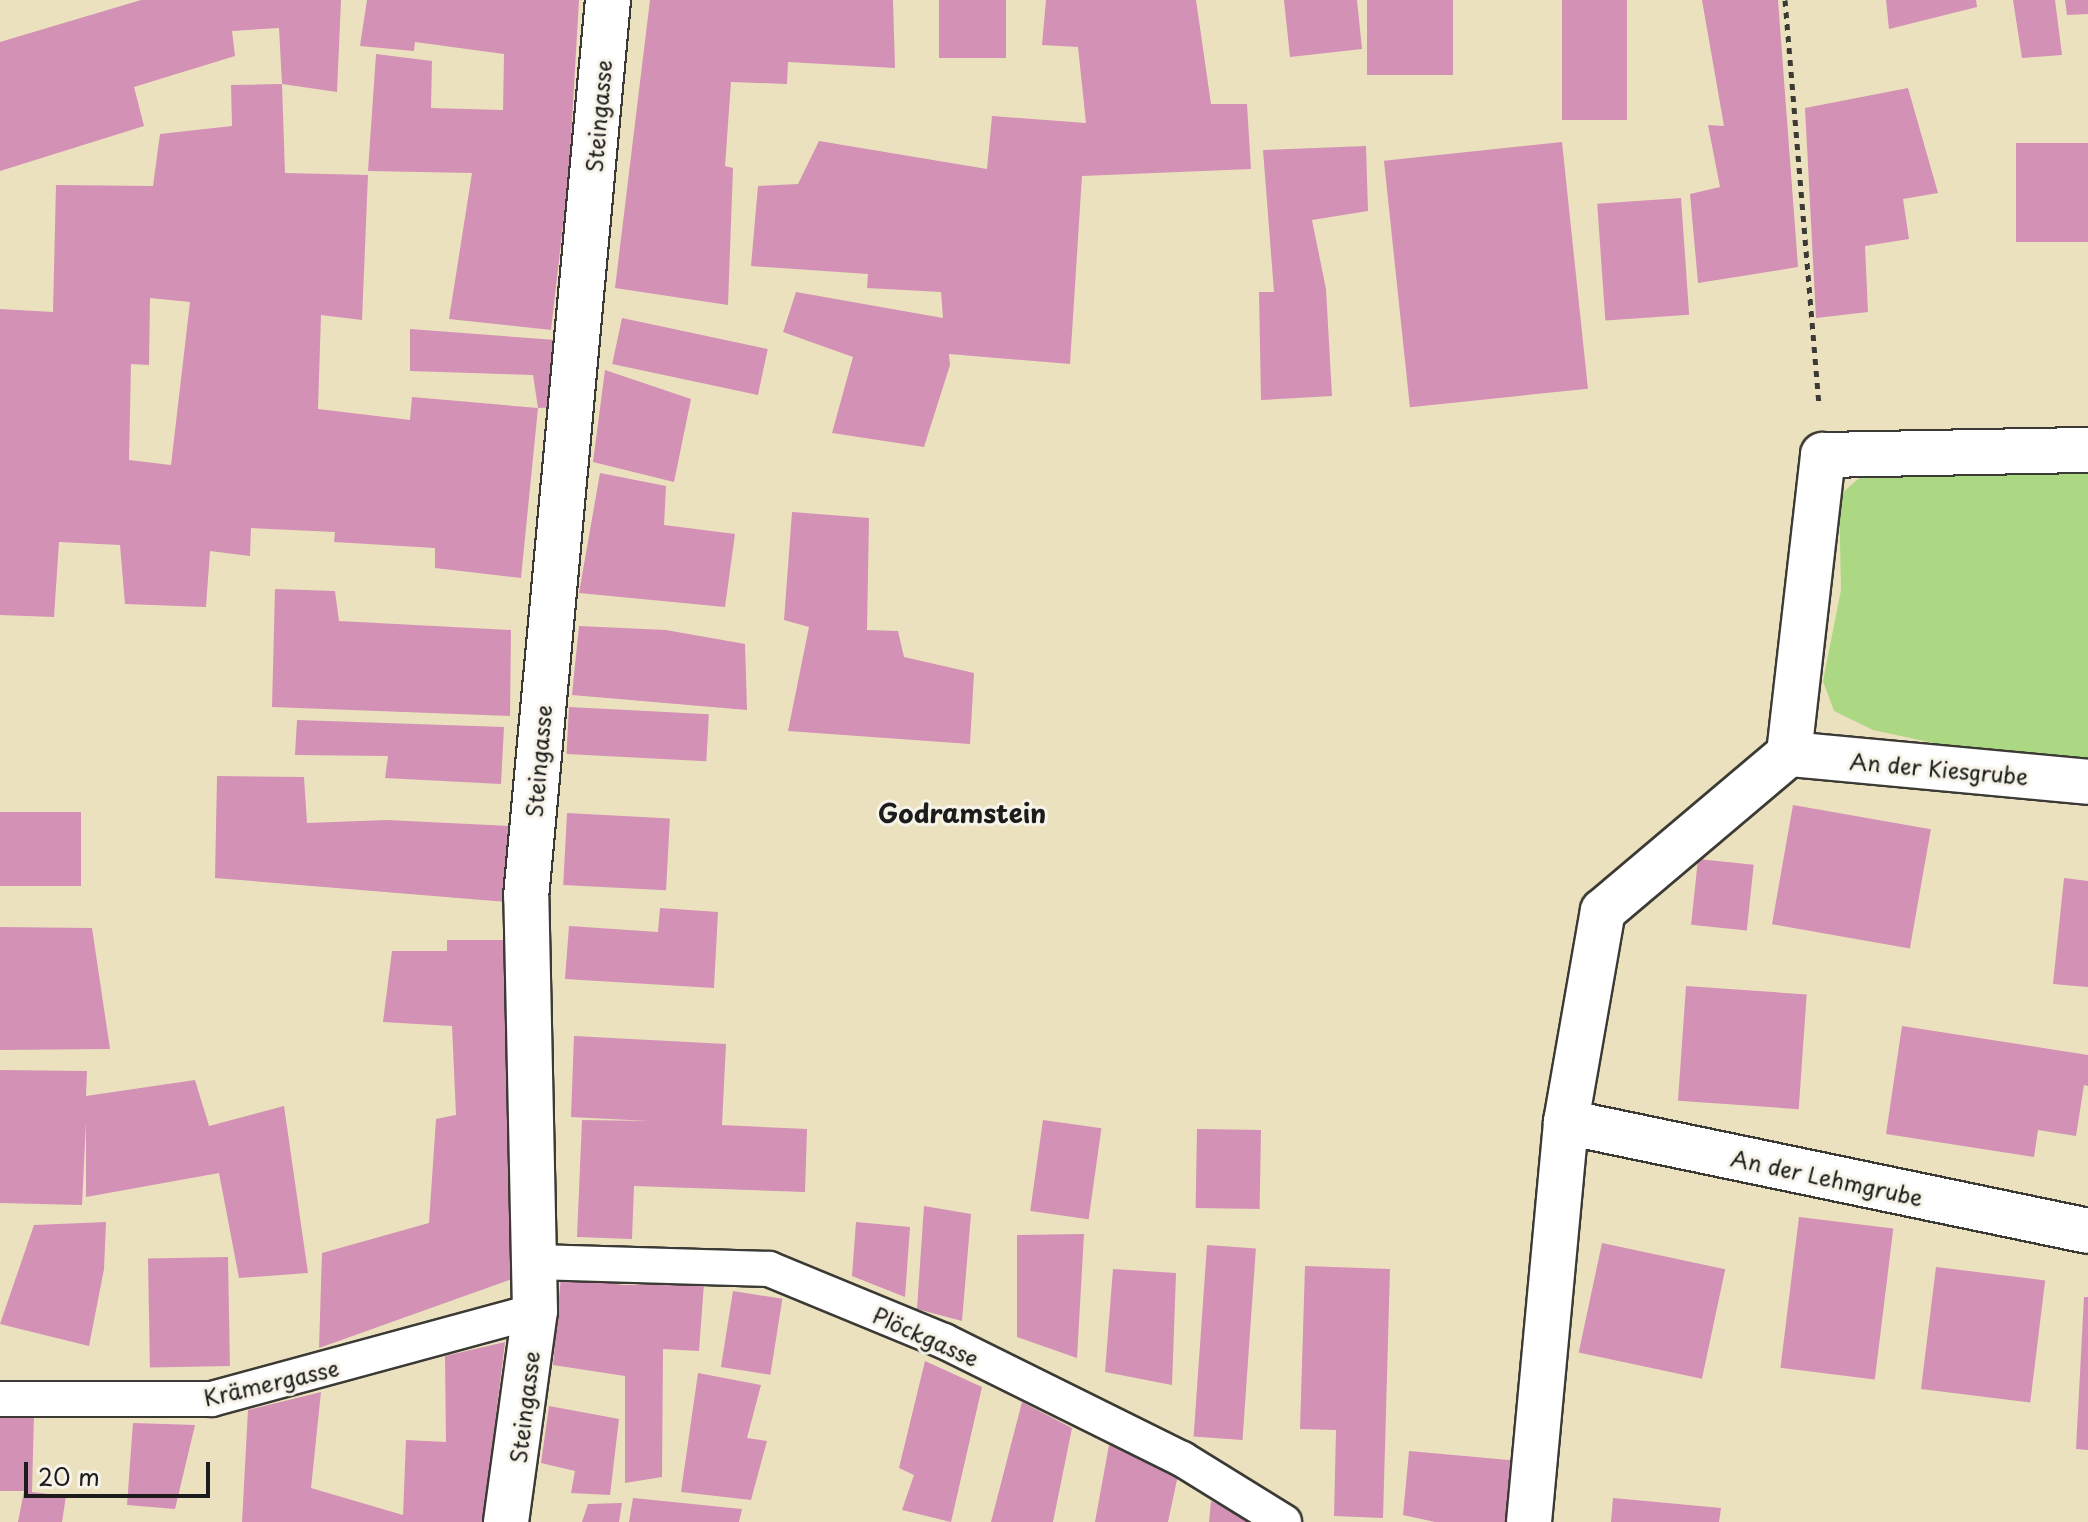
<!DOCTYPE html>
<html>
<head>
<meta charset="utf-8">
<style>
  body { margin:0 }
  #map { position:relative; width:2088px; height:1522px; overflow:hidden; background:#ebe1bf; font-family:"Playpen Sans",sans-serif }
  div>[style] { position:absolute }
  .green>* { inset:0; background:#acd783 }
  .building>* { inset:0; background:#d391b5; transform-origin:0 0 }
  .path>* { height:5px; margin-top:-2.5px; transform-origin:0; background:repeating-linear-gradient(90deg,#3b3a34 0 6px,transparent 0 12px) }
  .roads { filter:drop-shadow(2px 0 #3b3a34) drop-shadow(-2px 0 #3b3a34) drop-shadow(0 2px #3b3a34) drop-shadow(0 -2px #3b3a34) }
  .lane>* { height:34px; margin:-17px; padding:0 17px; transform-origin:17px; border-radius:17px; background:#fff }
  .street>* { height:44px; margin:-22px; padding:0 22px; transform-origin:22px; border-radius:22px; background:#fff }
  span { translate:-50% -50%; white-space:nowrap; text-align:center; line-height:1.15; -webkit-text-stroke:6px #f7f3e8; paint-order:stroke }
  .street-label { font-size:22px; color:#1c1c1c }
  .quarter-label { font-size:26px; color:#1c1c1c; font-weight:700 }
  .scale { position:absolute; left:24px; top:1462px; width:186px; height:36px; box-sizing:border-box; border:4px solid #1c1c1c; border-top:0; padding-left:10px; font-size:24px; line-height:28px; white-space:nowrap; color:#1c1c1c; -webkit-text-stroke:6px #f7f3e8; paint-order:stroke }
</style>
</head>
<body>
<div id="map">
  <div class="green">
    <i style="clip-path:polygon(1877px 462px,2088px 462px,2088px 763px,1952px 747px,1873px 730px,1834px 711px,1823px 681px,1841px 590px,1839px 496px)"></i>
  </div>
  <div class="building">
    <i style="clip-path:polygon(141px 0,341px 0,337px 92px,282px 84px,279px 28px,232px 31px,235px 56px,134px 87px,144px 126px,0 171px,0 42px)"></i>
    <i style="clip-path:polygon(367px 0,579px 0,569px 173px,551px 330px,449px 319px,472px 173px,368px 171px,376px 54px,432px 61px,431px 108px,503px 110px,504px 54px,415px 42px,414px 51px,360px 46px)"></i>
    <i style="clip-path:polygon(650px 0,893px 0,895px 68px,788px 62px,787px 84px,731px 82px,725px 166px,733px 168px,728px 305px,615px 288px)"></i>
    <i style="left:939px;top:0;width:67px;height:58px"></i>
    <i style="clip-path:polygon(1046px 0,1196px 0,1211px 104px,1247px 104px,1251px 169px,1082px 176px,1070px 364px,949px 354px,950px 365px,924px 447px,832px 433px,853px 357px,783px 332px,796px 292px,943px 318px,941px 292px,867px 288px,868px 274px,751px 266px,758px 186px,798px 184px,819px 141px,987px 169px,992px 116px,1086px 123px,1078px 47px,1042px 45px)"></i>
    <i style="clip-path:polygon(1284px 0,1357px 0,1362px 49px,1290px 57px)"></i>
    <i style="left:1367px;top:0;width:86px;height:75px"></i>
    <i style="left:1562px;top:0;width:65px;height:120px"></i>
    <i style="clip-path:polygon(1702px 0,1778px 0,1798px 267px,1698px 283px,1690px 194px,1720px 187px,1708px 125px,1724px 126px)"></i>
    <i style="clip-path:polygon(1886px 0,1976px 0,1977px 7px,1889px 29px)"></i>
    <i style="clip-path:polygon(2013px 0,2055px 0,2062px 55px,2022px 58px)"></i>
    <i style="clip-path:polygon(2065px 0,2088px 0,2088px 14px,2067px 15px)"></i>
    <i style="clip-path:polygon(evenodd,282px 84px,285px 173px,368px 175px,362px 320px,321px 315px,318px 409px,410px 420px,412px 397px,538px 408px,521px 578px,435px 568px,435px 548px,334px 542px,335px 532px,251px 528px,250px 556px,210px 551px,206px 607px,125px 604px,120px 545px,59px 542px,54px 617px,0 615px,0 309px,53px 312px,56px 185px,153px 186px,160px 134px,232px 126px,231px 85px,282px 84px,150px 298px,190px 302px,171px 465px,129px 460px,131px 364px,149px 365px,150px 298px)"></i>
    <i style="clip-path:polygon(1908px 88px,1938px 193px,1903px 199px,1909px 239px,1865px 246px,1868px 312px,1816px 318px,1805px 108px)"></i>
    <i style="left:1562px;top:142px;width:248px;height:179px;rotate:84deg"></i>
    <i style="left:2088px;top:143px;width:99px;height:72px;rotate:90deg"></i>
    <i style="clip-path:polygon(1366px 146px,1368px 211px,1312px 220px,1326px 289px,1332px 396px,1261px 400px,1259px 292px,1274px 292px,1263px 150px)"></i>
    <i style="left:1681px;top:198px;width:117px;height:84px;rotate:86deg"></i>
    <i style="left:622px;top:318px;width:149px;height:47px;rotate:12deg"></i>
    <i style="clip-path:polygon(410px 329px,556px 340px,557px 407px,538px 408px,533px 375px,410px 371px)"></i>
    <i style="clip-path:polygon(605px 370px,691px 399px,674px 482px,593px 462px)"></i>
    <i style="clip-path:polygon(600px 473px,666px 486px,664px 525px,735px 534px,725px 607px,579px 593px)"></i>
    <i style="clip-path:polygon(792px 512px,869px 518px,867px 630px,898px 631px,904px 657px,974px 673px,970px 744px,788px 731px,809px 627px,784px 620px)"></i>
    <i style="clip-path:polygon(275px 589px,335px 591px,339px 621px,511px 630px,510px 716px,272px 707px)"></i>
    <i style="clip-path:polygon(579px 626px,666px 630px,745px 644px,747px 710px,572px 695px)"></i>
    <i style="left:569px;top:707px;width:140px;height:47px;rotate:3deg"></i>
    <i style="clip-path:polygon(297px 720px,504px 727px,501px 784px,385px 778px,388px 756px,295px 755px)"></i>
    <i style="clip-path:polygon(217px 776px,304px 777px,307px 823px,387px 820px,510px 826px,507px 902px,215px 878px)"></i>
    <i style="left:1793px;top:805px;width:140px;height:121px;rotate:10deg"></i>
    <i style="left:0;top:812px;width:81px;height:74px"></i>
    <i style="left:567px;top:813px;width:103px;height:72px;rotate:3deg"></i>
    <i style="left:1698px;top:859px;width:56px;height:66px;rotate:6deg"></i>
    <i style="clip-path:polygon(2064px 878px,2088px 881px,2088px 987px,2053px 984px)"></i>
    <i style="clip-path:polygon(660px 908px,718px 912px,714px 988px,565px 979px,569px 926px,658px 932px)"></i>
    <i style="clip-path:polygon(0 927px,92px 928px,110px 1049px,0 1050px)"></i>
    <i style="clip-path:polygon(447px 940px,511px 940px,512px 1279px,319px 1348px,322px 1253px,429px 1223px,436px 1119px,456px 1115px,452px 1026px,383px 1022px,392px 951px,447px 951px)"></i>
    <i style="left:1686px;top:986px;width:121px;height:115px;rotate:4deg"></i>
    <i style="clip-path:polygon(1902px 1026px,2088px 1055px,2088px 1086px,2084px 1085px,2076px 1136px,2038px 1130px,2034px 1157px,1886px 1134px)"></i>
    <i style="clip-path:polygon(574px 1036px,726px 1044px,722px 1125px,807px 1129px,805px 1192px,634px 1186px,632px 1239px,577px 1237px,582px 1120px,649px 1121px,571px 1117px)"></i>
    <i style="clip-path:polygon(0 1070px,87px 1071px,86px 1096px,195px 1080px,209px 1126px,284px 1106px,308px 1273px,239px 1278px,219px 1173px,86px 1197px,86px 1122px,82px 1205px,0 1203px)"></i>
    <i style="left:1043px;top:1120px;width:59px;height:92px;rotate:8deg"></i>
    <i style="left:1197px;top:1129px;width:64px;height:79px;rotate:1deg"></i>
    <i style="clip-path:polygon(924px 1206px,971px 1214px,962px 1321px,917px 1309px)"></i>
    <i style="left:1799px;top:1217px;width:95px;height:152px;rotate:7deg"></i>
    <i style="clip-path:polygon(106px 1222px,104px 1269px,89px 1346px,0 1324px,34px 1225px)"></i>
    <i style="clip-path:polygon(856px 1222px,910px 1227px,905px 1297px,852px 1276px)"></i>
    <i style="clip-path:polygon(1084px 1234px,1077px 1358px,1017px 1337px,1017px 1235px)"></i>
    <i style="left:1602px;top:1243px;width:126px;height:112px;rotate:12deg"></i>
    <i style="left:1207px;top:1245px;width:49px;height:192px;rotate:4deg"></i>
    <i style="left:228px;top:1257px;width:109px;height:80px;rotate:89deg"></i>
    <i style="clip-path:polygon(1305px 1266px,1390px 1269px,1383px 1518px,1334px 1516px,1336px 1430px,1300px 1429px)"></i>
    <i style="left:1936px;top:1267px;width:110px;height:123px;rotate:7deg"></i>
    <i style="clip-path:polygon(1113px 1269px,1176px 1273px,1172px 1385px,1105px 1372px)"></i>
    <i style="clip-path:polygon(561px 1276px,624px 1285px,704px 1283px,699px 1351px,663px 1349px,662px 1477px,625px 1483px,625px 1376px,553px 1365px)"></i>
    <i style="left:733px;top:1291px;width:50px;height:77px;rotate:9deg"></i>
    <i style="clip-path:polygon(2084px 1297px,2088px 1297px,2088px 1450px,2076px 1449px)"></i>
    <i style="clip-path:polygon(505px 1342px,483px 1522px,242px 1522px,248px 1410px,321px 1392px,311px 1488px,403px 1515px,406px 1440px,446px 1442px,445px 1356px)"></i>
    <i style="clip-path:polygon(925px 1361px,982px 1387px,951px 1522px,902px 1510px,914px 1475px,899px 1468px)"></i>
    <i style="clip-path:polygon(698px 1373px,761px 1385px,747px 1438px,767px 1441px,751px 1500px,681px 1492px)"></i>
    <i style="clip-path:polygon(1022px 1402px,1072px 1428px,1053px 1522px,991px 1522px)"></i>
    <i style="clip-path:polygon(549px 1406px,619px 1419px,610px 1495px,571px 1493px,575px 1471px,541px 1463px)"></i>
    <i style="clip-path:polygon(0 1413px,34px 1414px,32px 1492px,66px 1496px,62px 1522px,18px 1522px,24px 1491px,0 1491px)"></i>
    <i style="clip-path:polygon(133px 1423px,195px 1425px,175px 1509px,127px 1505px)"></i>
    <i style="clip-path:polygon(1109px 1445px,1178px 1475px,1168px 1522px,1095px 1522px)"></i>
    <i style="clip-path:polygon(1409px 1451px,1520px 1461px,1514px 1522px,1435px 1522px,1403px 1515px)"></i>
    <i style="clip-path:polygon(633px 1498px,742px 1509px,739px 1522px,629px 1522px)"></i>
    <i style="clip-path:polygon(1613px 1498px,1721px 1508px,1719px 1522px,1611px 1522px)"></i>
    <i style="clip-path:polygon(1211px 1501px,1258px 1522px,1209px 1522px)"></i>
    <i style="clip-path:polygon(622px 1503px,619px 1522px,582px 1522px,588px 1504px)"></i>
  </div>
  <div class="path">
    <i style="left:1785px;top:0;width:403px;rotate:85.2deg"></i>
  </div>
  <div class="roads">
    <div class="lane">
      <i style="left:536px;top:1262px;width:233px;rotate:1.7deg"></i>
      <i style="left:769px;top:1269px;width:189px;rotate:22.4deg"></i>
      <i style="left:944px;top:1341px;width:266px;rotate:26.4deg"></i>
      <i style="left:1182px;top:1459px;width:120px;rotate:31.7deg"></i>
      <i style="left:0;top:1399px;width:212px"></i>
      <i style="left:212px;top:1399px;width:335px;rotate:-15.2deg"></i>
    </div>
    <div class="street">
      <i style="left:1789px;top:754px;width:300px;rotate:5.3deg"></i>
      <i style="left:1566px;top:1122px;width:533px;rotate:11.79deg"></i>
      <i style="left:506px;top:1522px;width:213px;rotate:-82.2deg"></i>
      <i style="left:535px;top:1311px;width:414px;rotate:-91.2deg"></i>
      <i style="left:526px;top:897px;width:901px;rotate:-84.78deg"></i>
      <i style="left:1529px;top:1522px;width:402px;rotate:-84.7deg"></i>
      <i style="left:1566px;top:1122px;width:214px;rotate:-80.1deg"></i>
      <i style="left:1603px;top:911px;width:243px;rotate:-40.2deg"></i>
      <i style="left:1789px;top:754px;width:301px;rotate:-83.5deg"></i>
      <i style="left:1823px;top:455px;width:265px;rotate:-1.1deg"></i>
    </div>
  </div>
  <div class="street-label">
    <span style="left:598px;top:116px;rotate:-85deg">Steingasse</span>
    <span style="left:538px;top:761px;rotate:-85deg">Steingasse</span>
    <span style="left:1939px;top:768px;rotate:5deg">An der Kiesgrube</span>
    <span style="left:1827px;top:1177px;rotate:12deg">An der Lehmgrube</span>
    <span style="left:926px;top:1336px;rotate:24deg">Plöckgasse</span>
    <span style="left:271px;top:1382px;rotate:-13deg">Krämergasse</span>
    <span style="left:524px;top:1407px;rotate:-83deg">Steingasse</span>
  </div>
  <div class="quarter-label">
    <span style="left:962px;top:813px">Godramstein</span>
  </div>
  <div class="scale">20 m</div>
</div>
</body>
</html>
